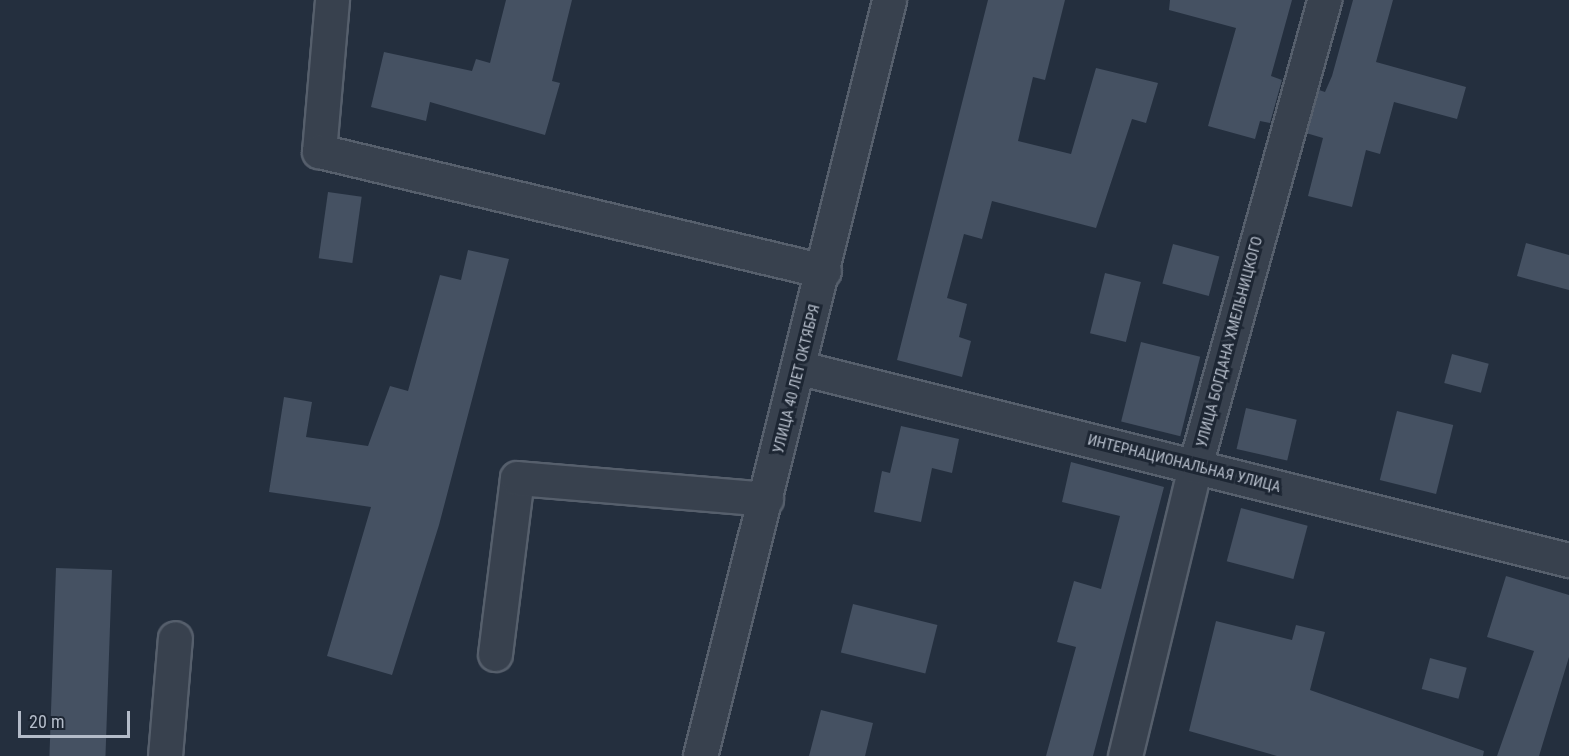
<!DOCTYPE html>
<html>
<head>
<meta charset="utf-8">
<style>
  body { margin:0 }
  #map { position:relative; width:1569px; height:756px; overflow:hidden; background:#242f3e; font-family:"Roboto Condensed",sans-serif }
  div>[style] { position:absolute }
  .building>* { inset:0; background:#455162; transform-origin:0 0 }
  .roads { filter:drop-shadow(2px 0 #565f6c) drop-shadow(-2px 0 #565f6c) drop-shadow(0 2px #565f6c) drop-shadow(0 -2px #565f6c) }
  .minor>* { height:33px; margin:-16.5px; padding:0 16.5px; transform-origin:16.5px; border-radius:16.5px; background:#38414e }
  span { translate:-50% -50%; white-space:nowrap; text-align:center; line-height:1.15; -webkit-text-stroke:6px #1d2633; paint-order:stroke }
  .street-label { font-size:15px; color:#b4bcc9 }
  .scale { position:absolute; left:18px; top:711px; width:112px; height:27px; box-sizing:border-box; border:3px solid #b4bcc9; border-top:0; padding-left:8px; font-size:18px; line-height:21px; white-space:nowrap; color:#b4bcc9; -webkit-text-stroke:4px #1d2633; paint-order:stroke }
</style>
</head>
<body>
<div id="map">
  <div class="building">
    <i style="clip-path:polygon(506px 0,572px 0,552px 81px,560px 83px,545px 135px,430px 102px,426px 121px,371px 107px,384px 52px,472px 71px,476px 59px,490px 63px)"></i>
    <i style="clip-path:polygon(988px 0,1065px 0,1045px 80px,1033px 77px,1018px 141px,1071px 154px,1096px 68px,1158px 83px,1146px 123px,1132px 119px,1096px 228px,992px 201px,982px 239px,964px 234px,947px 298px,967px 304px,959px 337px,971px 341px,962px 377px,897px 360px)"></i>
    <i style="clip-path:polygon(1170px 0,1292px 0,1271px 76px,1282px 80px,1270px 123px,1260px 121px,1255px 139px,1208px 126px,1236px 28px,1169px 10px)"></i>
    <i style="clip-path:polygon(1353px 0,1393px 0,1376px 62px,1466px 87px,1457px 119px,1394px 102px,1380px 154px,1366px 150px,1352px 207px,1308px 196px,1323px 138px,1306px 133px,1319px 90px,1325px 92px,1332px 76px)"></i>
    <i style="left:328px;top:192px;width:34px;height:67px;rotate:8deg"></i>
    <i style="clip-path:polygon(1526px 243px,1569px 255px,1569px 290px,1517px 276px)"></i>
    <i style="left:1173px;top:244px;width:48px;height:41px;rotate:15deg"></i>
    <i style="clip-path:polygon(468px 250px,509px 259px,439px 525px,392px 675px,327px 656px,371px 507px,269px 492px,284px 397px,312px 402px,306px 437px,368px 446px,390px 386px,408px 391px,440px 275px,461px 280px)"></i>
    <i style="left:1105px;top:273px;width:37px;height:62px;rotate:14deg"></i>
    <i style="left:1141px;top:342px;width:61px;height:82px;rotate:14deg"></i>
    <i style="left:1452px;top:354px;width:38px;height:30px;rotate:15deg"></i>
    <i style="left:1246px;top:408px;width:52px;height:42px;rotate:13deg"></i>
    <i style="left:1397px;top:411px;width:58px;height:71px;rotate:14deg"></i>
    <i style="clip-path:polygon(901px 426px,959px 439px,952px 473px,932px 468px,921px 522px,874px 512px,882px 471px,890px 473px)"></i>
    <i style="clip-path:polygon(1071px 462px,1164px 487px,1093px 756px,1046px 756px,1076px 647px,1057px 642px,1074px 581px,1101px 589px,1120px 516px,1062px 502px)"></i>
    <i style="left:1241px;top:508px;width:69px;height:55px;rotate:15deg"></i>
    <i style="left:56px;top:568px;width:56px;height:188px;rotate:2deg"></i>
    <i style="clip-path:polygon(1506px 576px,1569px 595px,1569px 657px,1539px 756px,1497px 756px,1534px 651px,1487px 637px)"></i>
    <i style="left:853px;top:604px;width:87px;height:50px;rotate:14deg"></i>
    <i style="clip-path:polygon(1216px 621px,1292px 640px,1296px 625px,1325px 632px,1310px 690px,1484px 751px,1483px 756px,1277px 756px,1189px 731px)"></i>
    <i style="left:1430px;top:658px;width:38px;height:32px;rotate:15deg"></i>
    <i style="clip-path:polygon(821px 710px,873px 723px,865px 756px,809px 756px)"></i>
  </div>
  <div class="roads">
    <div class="minor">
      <i style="left:332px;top:0;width:152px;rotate:94.9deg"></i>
      <i style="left:319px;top:151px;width:519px;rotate:13.37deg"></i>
      <i style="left:800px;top:368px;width:793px;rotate:14.02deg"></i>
      <i style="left:495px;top:654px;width:177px;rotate:-82.9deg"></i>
      <i style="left:517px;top:478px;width:250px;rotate:4.8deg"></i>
      <i style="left:165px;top:756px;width:118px;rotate:-85.2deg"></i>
      <i style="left:700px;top:756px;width:779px;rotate:-75.96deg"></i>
      <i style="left:1125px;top:756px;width:298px;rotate:-76.4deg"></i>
      <i style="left:1195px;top:466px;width:484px;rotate:-74.5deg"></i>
    </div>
  </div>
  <div class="street-label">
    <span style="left:1230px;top:342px;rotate:-75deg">УЛИЦА БОГДАНА ХМЕЛЬНИЦКОГО</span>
    <span style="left:797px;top:379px;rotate:-76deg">УЛИЦА 40 ЛЕТ ОКТЯБРЯ</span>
    <span style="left:1184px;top:464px;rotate:14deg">ИНТЕРНАЦИОНАЛЬНАЯ УЛИЦА</span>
  </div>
  <div class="scale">20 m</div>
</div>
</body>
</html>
